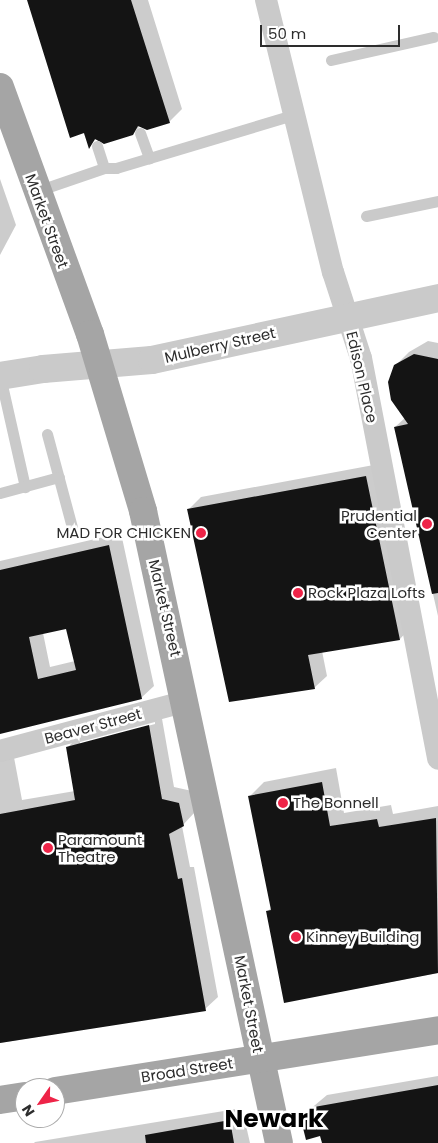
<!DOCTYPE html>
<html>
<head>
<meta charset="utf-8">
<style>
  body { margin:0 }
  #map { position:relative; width:438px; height:1143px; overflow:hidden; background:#fff; font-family:Poppins,sans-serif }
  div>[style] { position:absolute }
  .shadow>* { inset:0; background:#0003 }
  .building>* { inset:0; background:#141414 }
  .service>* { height:11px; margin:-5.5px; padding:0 5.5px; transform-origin:5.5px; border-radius:5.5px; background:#cacaca }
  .minor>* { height:22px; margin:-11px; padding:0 11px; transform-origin:11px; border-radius:11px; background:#cacaca }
  .tertiary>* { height:28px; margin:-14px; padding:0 14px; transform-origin:14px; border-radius:14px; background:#cacaca }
  .primary>* { height:28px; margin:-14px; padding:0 14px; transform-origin:14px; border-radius:14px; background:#a5a5a5 }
  .dots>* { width:14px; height:14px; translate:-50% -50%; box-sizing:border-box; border:2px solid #fff; border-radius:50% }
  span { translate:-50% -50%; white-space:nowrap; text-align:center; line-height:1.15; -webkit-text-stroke:5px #fff; paint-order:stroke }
  .street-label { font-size:15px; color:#2d2d2d }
  .poi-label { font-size:15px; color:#2d2d2d }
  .right { translate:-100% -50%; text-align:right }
  .left { translate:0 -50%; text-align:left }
  .town-label { font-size:25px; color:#000; font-weight:700 }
  .north { position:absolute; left:15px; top:1078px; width:50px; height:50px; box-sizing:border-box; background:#fff; border:1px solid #ababab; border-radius:50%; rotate:237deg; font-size:14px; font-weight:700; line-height:20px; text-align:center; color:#2d2d2d }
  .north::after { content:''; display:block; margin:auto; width:18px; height:22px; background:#ee2448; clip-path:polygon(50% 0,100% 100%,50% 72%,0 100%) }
  .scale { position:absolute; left:260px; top:25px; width:140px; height:22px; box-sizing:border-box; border:2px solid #2d2d2d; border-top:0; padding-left:6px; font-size:15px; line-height:18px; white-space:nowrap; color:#2d2d2d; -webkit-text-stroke:4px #fff; paint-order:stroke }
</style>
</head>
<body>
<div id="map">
  <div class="shadow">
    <i style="clip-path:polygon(28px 0,148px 0,182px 109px,169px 122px,140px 126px,132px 134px,97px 138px,89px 146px)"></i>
    <i style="clip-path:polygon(0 179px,16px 225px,0 255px)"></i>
    <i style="clip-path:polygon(428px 341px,438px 343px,438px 616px,395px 427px,406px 417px,395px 366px,409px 352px)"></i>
    <i style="clip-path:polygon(379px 464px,412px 626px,400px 639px,322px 651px,327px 676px,314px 688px,188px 510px,201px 497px)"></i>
    <i style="clip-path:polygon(evenodd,121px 533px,154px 686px,141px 698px,0 733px,0 561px,121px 533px,67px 627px,75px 661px,50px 667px,43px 633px,67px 627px)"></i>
    <i style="clip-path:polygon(evenodd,161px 713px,174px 787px,192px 791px,195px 812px,182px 826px,190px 867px,194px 867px,218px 997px,205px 1009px,0 1043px,0 743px,13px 752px,22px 800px,75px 791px,68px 747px,80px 735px,161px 713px,155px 722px,155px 724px,80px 744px,80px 742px,155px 722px)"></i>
    <i style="clip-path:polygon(336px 768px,344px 813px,391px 805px,393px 814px,438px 806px,438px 973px,285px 1002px,267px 912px,272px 907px,250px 796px,264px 782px)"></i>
    <i style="clip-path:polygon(438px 1076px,438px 1143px,323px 1143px,321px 1134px,302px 1116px,327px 1095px)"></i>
    <i style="clip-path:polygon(242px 1108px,250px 1143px,34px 1143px,35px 1142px)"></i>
  </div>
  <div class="building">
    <i style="clip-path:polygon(27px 0,131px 0,170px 123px,147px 130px,138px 126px,133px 135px,104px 144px,95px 139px,89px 149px,84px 133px,70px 138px)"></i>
    <i style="clip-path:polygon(414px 354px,438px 359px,438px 593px,432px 594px,394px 427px,408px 424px,391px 400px,388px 382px,394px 365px)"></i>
    <i style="clip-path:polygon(366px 476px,400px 640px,308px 655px,315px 689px,229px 702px,187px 509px)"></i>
    <i style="clip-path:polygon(evenodd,109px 545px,142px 699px,0 734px,0 570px,109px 545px,66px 629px,76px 670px,38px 679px,29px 637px,66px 629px)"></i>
    <i style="clip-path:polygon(149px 725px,162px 799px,179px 803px,184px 826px,169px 834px,178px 879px,182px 878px,206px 1011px,0 1043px,0 814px,75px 800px,66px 747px)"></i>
    <i style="clip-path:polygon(322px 782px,330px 826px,377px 819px,379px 827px,436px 818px,438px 973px,284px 1003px,266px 911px,271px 910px,248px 796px)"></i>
    <i style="clip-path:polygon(438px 1085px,438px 1143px,322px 1143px,320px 1136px,306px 1140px,300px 1116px,315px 1112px,314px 1107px)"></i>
    <i style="clip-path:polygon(230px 1120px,234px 1143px,146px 1143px,145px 1135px)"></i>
  </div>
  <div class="service">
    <i style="left:331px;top:60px;width:105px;rotate:-12.7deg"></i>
    <i style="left:140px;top:133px;width:27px;rotate:70deg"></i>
    <i style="left:97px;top:146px;width:23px;rotate:72deg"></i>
    <i style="left:37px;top:191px;width:71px;rotate:-18.9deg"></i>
    <i style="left:104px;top:168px;width:12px"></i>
    <i style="left:116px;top:168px;width:188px;rotate:-16.7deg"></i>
    <i style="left:366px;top:216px;width:74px;rotate:-11.8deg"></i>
    <i style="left:0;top:376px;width:114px;rotate:77.3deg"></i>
    <i style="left:47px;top:434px;width:96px;rotate:75deg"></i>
    <i style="left:0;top:493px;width:61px;rotate:-15.2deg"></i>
  </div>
  <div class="minor">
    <i style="left:266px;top:0;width:280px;rotate:76.2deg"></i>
    <i style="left:333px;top:272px;width:90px;rotate:72deg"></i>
    <i style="left:361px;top:358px;width:408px;rotate:79.1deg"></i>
    <i style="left:0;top:751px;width:193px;rotate:-15deg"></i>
  </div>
  <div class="tertiary">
    <i style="left:0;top:376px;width:44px;rotate:-9.2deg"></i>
    <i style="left:43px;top:369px;width:109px;rotate:-4.7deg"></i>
    <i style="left:152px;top:360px;width:293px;rotate:-12.2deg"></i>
  </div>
  <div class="primary">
    <i style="left:0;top:87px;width:263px;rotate:70deg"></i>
    <i style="left:90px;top:334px;width:185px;rotate:73.3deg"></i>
    <i style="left:143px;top:511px;width:646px;rotate:77.86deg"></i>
    <i style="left:55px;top:1091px;width:388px;rotate:-9deg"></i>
    <i style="left:0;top:1100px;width:25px;rotate:-9deg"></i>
  </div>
  <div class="dots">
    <i style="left:427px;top:524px;background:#ee2448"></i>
    <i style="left:201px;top:533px;background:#ee2448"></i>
    <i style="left:298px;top:593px;background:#ee2448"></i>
    <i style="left:283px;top:803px;background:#ee2448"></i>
    <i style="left:48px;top:848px;background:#ee2448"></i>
    <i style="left:296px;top:937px;background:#ee2448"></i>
  </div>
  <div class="street-label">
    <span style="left:47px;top:221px;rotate:70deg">Market Street</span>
    <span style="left:220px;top:345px;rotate:-13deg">Mulberry Street</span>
    <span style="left:362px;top:377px;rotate:77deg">Edison Place</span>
    <span style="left:165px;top:608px;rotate:77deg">Market Street</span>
    <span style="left:93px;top:726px;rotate:-15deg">Beaver Street</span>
    <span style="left:249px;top:1004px;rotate:79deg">Market Street</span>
    <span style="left:187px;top:1070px;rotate:-9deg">Broad Street</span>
  </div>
  <div class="poi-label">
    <span class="right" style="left:417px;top:524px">Prudential<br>Center</span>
    <span class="right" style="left:191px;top:533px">MAD FOR CHICKEN</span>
    <span class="left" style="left:308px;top:593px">Rock Plaza Lofts</span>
    <span class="left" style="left:293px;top:803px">The Bonnell</span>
    <span class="left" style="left:58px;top:848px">Paramount<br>Theatre</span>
    <span class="left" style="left:306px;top:937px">Kinney Building</span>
  </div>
  <div class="town-label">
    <span style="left:274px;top:1119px">Newark</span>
  </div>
  <div class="north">N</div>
  <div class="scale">50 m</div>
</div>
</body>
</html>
